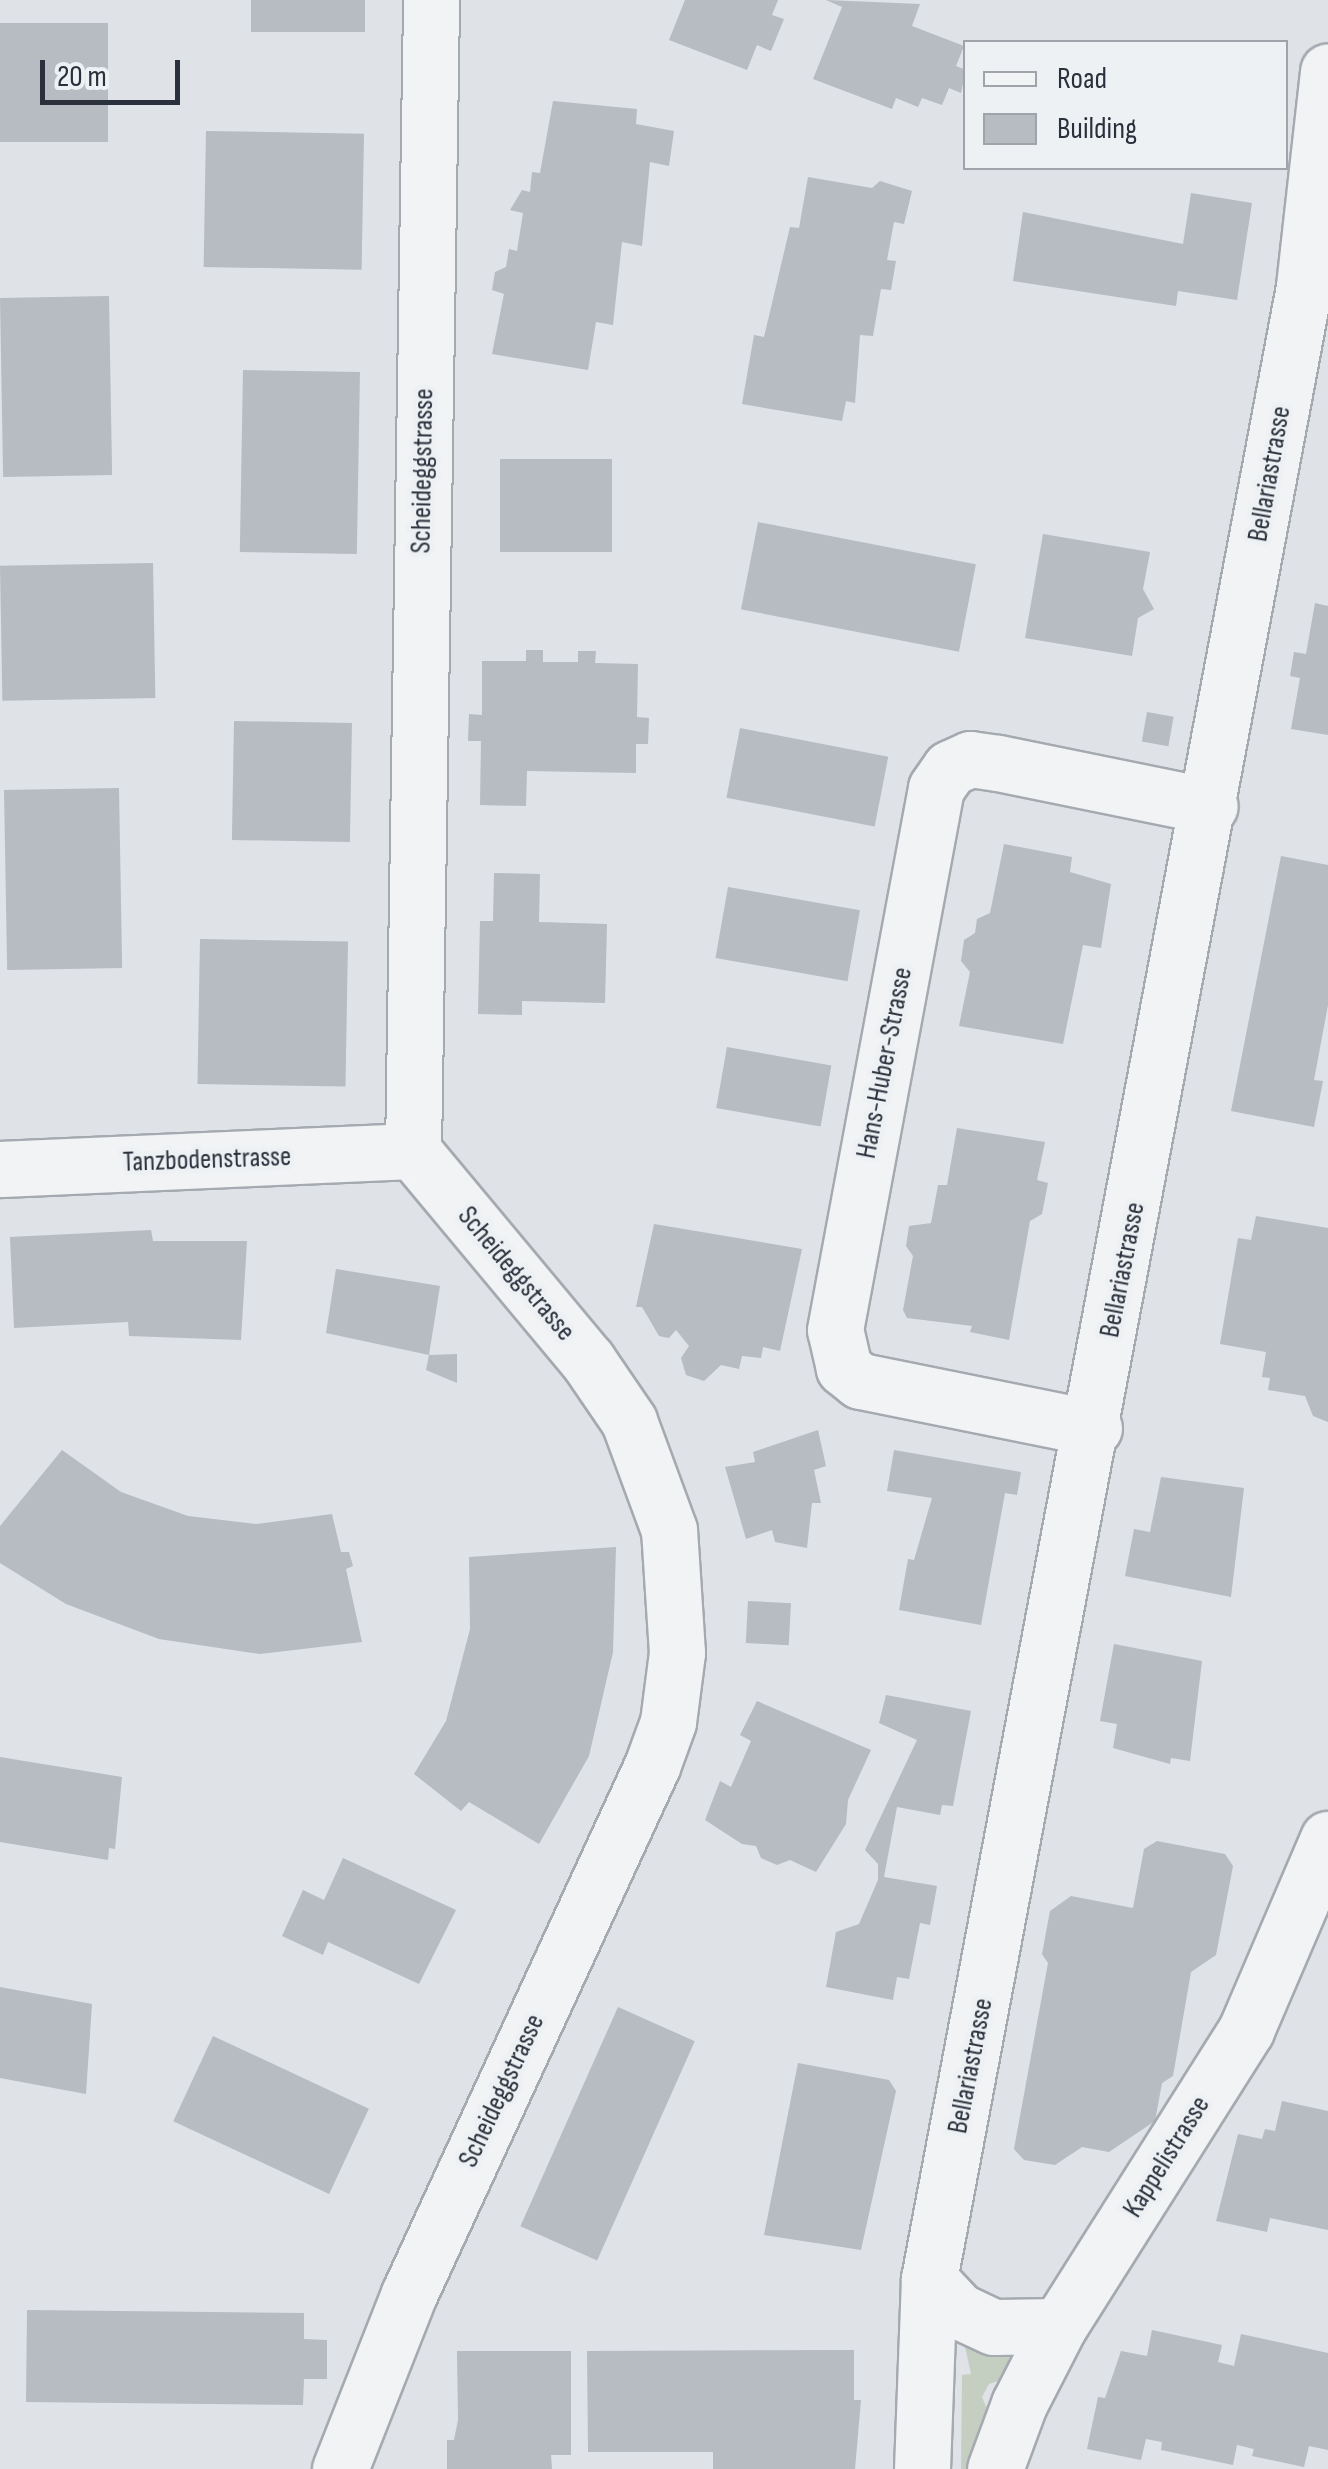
<!DOCTYPE html>
<html>
<head>
<meta charset="utf-8">
<style>
  body { margin:0 }
  #map { position:relative; width:1328px; height:2469px; overflow:hidden; background:#dfe2e6; font-family:"Sofia Sans Condensed",sans-serif }
  div>[style] { position:absolute }
  .green>* { inset:0; background:#c5cfc1 }
  .building>* { inset:0; background:#b7bbc2; transform-origin:0 0 }
  .roads { filter:drop-shadow(2px 0 #a5a9b0) drop-shadow(-2px 0 #a5a9b0) drop-shadow(0 2px #a5a9b0) drop-shadow(0 -2px #a5a9b0) }
  .street>* { height:55px; margin:-27.5px; padding:0 27.5px; transform-origin:27.5px; border-radius:27.5px; background:#f1f3f5 }
  span { translate:-50% -50%; white-space:nowrap; text-align:center; line-height:1.15; -webkit-text-stroke:10px #eef1f4; paint-order:stroke }
  .street-label { font-size:28px; color:#2a303c }
  .legend { position:absolute; left:963px; top:40px; width:325px; height:130px; box-sizing:border-box; background:#eef1f4; border:2px solid #a0a4aa; margin:0; padding:12px 18px; list-style:none; font-size:30px; color:#2a303c }
  .legend li { display:flex; align-items:center; gap:20px; height:50px }
  .legend b { width:50px; border:2px solid #a0a4aa }
  .scale { position:absolute; left:40px; top:60px; width:140px; height:45px; box-sizing:border-box; border:5px solid #2a303c; border-top:0; padding-left:12px; font-size:30px; line-height:35px; white-space:nowrap; color:#2a303c; -webkit-text-stroke:8px #eef1f4; paint-order:stroke }
</style>
</head>
<body>
<div id="map">
  <div class="green">
    <i style="clip-path:polygon(963px 2338px,1012px 2351px,1001px 2380px,989px 2384px,982px 2397px,990px 2416px,974px 2469px,961px 2469px,962px 2375px,971px 2374px)"></i>
  </div>
  <div class="building">
    <i style="left:251px;top:0;width:114px;height:32px"></i>
    <i style="clip-path:polygon(685px 0,778px 0,772px 15px,784px 19px,771px 51px,757px 45px,747px 70px,669px 40px)"></i>
    <i style="clip-path:polygon(826px 0,920px 4px,912px 26px,964px 46px,956px 66px,966px 70px,961px 93px,949px 88px,942px 105px,922px 98px,918px 107px,896px 98px,892px 109px,813px 79px,842px 7px)"></i>
    <i style="left:108px;top:23px;width:119px;height:108px;rotate:90deg"></i>
    <i style="clip-path:polygon(553px 101px,637px 109px,636px 124px,674px 131px,669px 166px,650px 162px,642px 246px,622px 242px,613px 325px,596px 322px,588px 370px,492px 354px,504px 294px,492px 290px,495px 272px,506px 267px,509px 249px,517px 251px,523px 213px,510px 210px,522px 190px,530px 192px,532px 172px,540px 173px)"></i>
    <i style="left:206px;top:131px;width:158px;height:136px;rotate:1deg"></i>
    <i style="clip-path:polygon(808px 177px,872px 188px,880px 181px,912px 191px,904px 224px,894px 222px,887px 260px,896px 261px,891px 290px,881px 289px,873px 336px,860px 335px,855px 403px,846px 401px,842px 421px,742px 404px,754px 335px,764px 337px,790px 227px,799px 228px)"></i>
    <i style="clip-path:polygon(1191px 193px,1252px 203px,1237px 300px,1178px 291px,1176px 306px,1013px 281px,1023px 212px,1183px 244px)"></i>
    <i style="left:109px;top:296px;width:179px;height:109px;rotate:89deg"></i>
    <i style="left:243px;top:370px;width:117px;height:182px;rotate:1deg"></i>
    <i style="left:500px;top:459px;width:112px;height:93px"></i>
    <i style="left:758px;top:522px;width:222px;height:89px;rotate:11deg"></i>
    <i style="clip-path:polygon(1043px 534px,1150px 552px,1143px 589px,1154px 609px,1138px 618px,1132px 656px,1025px 638px)"></i>
    <i style="left:153px;top:563px;width:135px;height:153px;rotate:89deg"></i>
    <i style="clip-path:polygon(1315px 603px,1328px 606px,1328px 735px,1291px 729px,1300px 678px,1290px 676px,1294px 652px,1306px 654px)"></i>
    <i style="clip-path:polygon(526px 650px,543px 650px,543px 662px,578px 662px,578px 651px,596px 651px,595px 663px,638px 664px,637px 717px,649px 718px,648px 744px,636px 744px,636px 773px,527px 771px,526px 806px,480px 805px,481px 741px,468px 741px,469px 714px,482px 715px,482px 661px,526px 661px)"></i>
    <i style="left:1147px;top:712px;width:27px;height:30px;rotate:10deg"></i>
    <i style="left:234px;top:721px;width:118px;height:119px;rotate:1deg"></i>
    <i style="left:740px;top:728px;width:151px;height:71px;rotate:11deg"></i>
    <i style="left:119px;top:788px;width:180px;height:115px;rotate:89deg"></i>
    <i style="clip-path:polygon(1004px 844px,1072px 857px,1070px 872px,1111px 884px,1101px 948px,1083px 945px,1063px 1044px,959px 1026px,970px 972px,961px 961px,964px 940px,975px 933px,977px 919px,990px 913px)"></i>
    <i style="clip-path:polygon(1281px 856px,1328px 865px,1328px 1005px,1314px 1080px,1323px 1081px,1314px 1127px,1231px 1111px)"></i>
    <i style="clip-path:polygon(494px 873px,540px 874px,539px 922px,607px 924px,605px 1003px,522px 1001px,522px 1015px,478px 1014px,480px 921px,493px 921px)"></i>
    <i style="left:728px;top:887px;width:134px;height:72px;rotate:10deg"></i>
    <i style="left:200px;top:939px;width:148px;height:145px;rotate:1deg"></i>
    <i style="left:727px;top:1047px;width:106px;height:62px;rotate:10deg"></i>
    <i style="clip-path:polygon(957px 1128px,1045px 1142px,1037px 1180px,1048px 1183px,1042px 1214px,1030px 1221px,1009px 1340px,970px 1332px,972px 1326px,907px 1318px,903px 1310px,913px 1256px,906px 1246px,909px 1226px,931px 1223px,938px 1185px,947px 1185px)"></i>
    <i style="clip-path:polygon(1256px 1216px,1328px 1228px,1328px 1422px,1313px 1416px,1305px 1396px,1268px 1390px,1270px 1378px,1262px 1377px,1266px 1352px,1220px 1344px,1238px 1238px,1251px 1240px)"></i>
    <i style="clip-path:polygon(654px 1224px,802px 1249px,780px 1351px,763px 1347px,761px 1358px,742px 1356px,739px 1369px,721px 1365px,704px 1381px,686px 1375px,681px 1358px,689px 1346px,676px 1330px,669px 1338px,659px 1336px,642px 1307px,636px 1307px)"></i>
    <i style="clip-path:polygon(151px 1230px,153px 1241px,247px 1241px,241px 1340px,129px 1336px,128px 1322px,14px 1328px,10px 1237px)"></i>
    <i style="clip-path:polygon(336px 1269px,440px 1286px,429px 1355px,457px 1354px,457px 1383px,426px 1370px,429px 1355px,326px 1333px)"></i>
    <i style="clip-path:polygon(818px 1430px,826px 1466px,814px 1470px,821px 1503px,812px 1503px,807px 1548px,775px 1542px,772px 1530px,746px 1539px,725px 1467px,755px 1462px,753px 1452px)"></i>
    <i style="clip-path:polygon(62px 1450px,121px 1492px,188px 1516px,257px 1524px,332px 1514px,341px 1552px,349px 1552px,353px 1566px,346px 1569px,362px 1642px,260px 1654px,159px 1639px,66px 1604px,0 1563px,0 1526px)"></i>
    <i style="clip-path:polygon(894px 1450px,1021px 1472px,1017px 1495px,1005px 1493px,981px 1625px,899px 1610px,908px 1559px,914px 1560px,932px 1498px,887px 1491px)"></i>
    <i style="clip-path:polygon(1161px 1477px,1244px 1488px,1231px 1597px,1125px 1576px,1134px 1529px,1150px 1532px)"></i>
    <i style="clip-path:polygon(616px 1547px,613px 1652px,589px 1756px,539px 1844px,469px 1802px,461px 1811px,414px 1774px,446px 1721px,470px 1629px,469px 1557px)"></i>
    <i style="left:748px;top:1601px;width:43px;height:42px;rotate:3deg"></i>
    <i style="clip-path:polygon(1114px 1644px,1202px 1661px,1190px 1761px,1171px 1758px,1170px 1764px,1113px 1748px,1117px 1724px,1100px 1721px)"></i>
    <i style="clip-path:polygon(886px 1695px,971px 1711px,953px 1806px,942px 1805px,940px 1815px,897px 1807px,884px 1877px,937px 1886px,930px 1925px,920px 1923px,909px 1979px,897px 1977px,893px 2000px,826px 1987px,836px 1932px,859px 1924px,878px 1880px,878px 1864px,865px 1850px,917px 1740px,879px 1723px)"></i>
    <i style="clip-path:polygon(757px 1701px,871px 1750px,848px 1800px,846px 1824px,816px 1872px,790px 1860px,777px 1865px,761px 1858px,756px 1846px,742px 1844px,705px 1820px,720px 1781px,731px 1787px,751px 1741px,740px 1735px)"></i>
    <i style="clip-path:polygon(0 1757px,122px 1777px,115px 1849px,109px 1848px,108px 1860px,0 1842px)"></i>
    <i style="clip-path:polygon(1157px 1841px,1225px 1854px,1233px 1866px,1216px 1955px,1191px 1972px,1173px 2076px,1162px 2083px,1155px 2121px,1109px 2152px,1082px 2147px,1055px 2165px,1024px 2160px,1014px 2149px,1048px 1963px,1042px 1954px,1050px 1911px,1071px 1896px,1133px 1908px,1144px 1849px)"></i>
    <i style="clip-path:polygon(343px 1858px,456px 1910px,419px 1984px,328px 1942px,323px 1955px,282px 1936px,303px 1890px,324px 1900px)"></i>
    <i style="clip-path:polygon(0 1987px,92px 2004px,86px 2094px,0 2078px)"></i>
    <i style="left:618px;top:2007px;width:84px;height:240px;rotate:24deg"></i>
    <i style="left:213px;top:2036px;width:172px;height:94px;rotate:25deg"></i>
    <i style="clip-path:polygon(798px 2063px,889px 2080px,896px 2091px,861px 2250px,764px 2235px)"></i>
    <i style="clip-path:polygon(1282px 2101px,1328px 2111px,1328px 2230px,1270px 2218px,1267px 2232px,1216px 2221px,1238px 2134px,1262px 2139px,1265px 2129px,1275px 2131px)"></i>
    <i style="clip-path:polygon(27px 2310px,304px 2313px,304px 2339px,327px 2340px,327px 2379px,304px 2379px,303px 2405px,26px 2402px)"></i>
    <i style="clip-path:polygon(1152px 2330px,1222px 2345px,1218px 2362px,1234px 2366px,1241px 2334px,1328px 2353px,1328px 2450px,1309px 2446px,1304px 2467px,1252px 2456px,1254px 2449px,1237px 2445px,1233px 2465px,1161px 2450px,1162px 2442px,1146px 2439px,1141px 2460px,1087px 2449px,1098px 2397px,1105px 2398px,1121px 2351px,1147px 2356px)"></i>
    <i style="clip-path:polygon(854px 2350px,854px 2400px,861px 2400px,855px 2469px,713px 2469px,713px 2452px,588px 2452px,587px 2351px)"></i>
    <i style="clip-path:polygon(457px 2351px,571px 2351px,571px 2455px,551px 2455px,552px 2469px,447px 2469px,447px 2440px,454px 2440px,458px 2420px)"></i>
  </div>
  <div class="roads">
    <div class="street">
      <i style="left:0;top:1169px;width:413px;rotate:-2.5deg"></i>
      <i style="left:1094px;top:1428px;width:239px;rotate:-168.6deg"></i>
      <i style="left:860px;top:1381px;width:21px;rotate:-141deg"></i>
      <i style="left:844px;top:1368px;width:39px;rotate:-103deg"></i>
      <i style="left:835px;top:1330px;width:551px;rotate:-79.44deg"></i>
      <i style="left:936px;top:788px;width:24px;rotate:-55deg"></i>
      <i style="left:950px;top:768px;width:22px;rotate:-24deg"></i>
      <i style="left:970px;top:759px;width:28px;rotate:8deg"></i>
      <i style="left:998px;top:763px;width:216px;rotate:11.5deg"></i>
      <i style="left:929px;top:2279px;width:44px;rotate:46.8deg"></i>
      <i style="left:959px;top:2311px;width:38px;rotate:25deg"></i>
      <i style="left:994px;top:2327px;width:65px;rotate:-0.9deg"></i>
      <i style="left:340px;top:2469px;width:188px;rotate:-68.5deg"></i>
      <i style="left:409px;top:2294px;width:581px;rotate:-65.29deg"></i>
      <i style="left:652px;top:1766px;width:47px;rotate:-70deg"></i>
      <i style="left:668px;top:1722px;width:70px;rotate:-82.6deg"></i>
      <i style="left:677px;top:1653px;width:123px;rotate:-93.7deg"></i>
      <i style="left:669px;top:1530px;width:116px;rotate:-110.2deg"></i>
      <i style="left:629px;top:1421px;width:73px;rotate:-124.3deg"></i>
      <i style="left:588px;top:1361px;width:273px;rotate:-129.8deg"></i>
      <i style="left:413px;top:1151px;width:1151px;rotate:-89.1deg"></i>
      <i style="left:922px;top:2469px;width:190px;rotate:-87.9deg"></i>
      <i style="left:929px;top:2279px;width:2028px;rotate:-79.34deg"></i>
      <i style="left:1304px;top:286px;width:216px;rotate:-83.6deg"></i>
      <i style="left:995px;top:2469px;width:69px;rotate:-69.7deg"></i>
      <i style="left:1019px;top:2404px;width:88px;rotate:-62.9deg"></i>
      <i style="left:1059px;top:2326px;width:350px;rotate:-57.7deg"></i>
      <i style="left:1246px;top:2030px;width:208px;rotate:-66.8deg"></i>
    </div>
  </div>
  <div class="street-label">
    <span style="left:423px;top:471px;rotate:-89deg">Scheideggstrasse</span>
    <span style="left:1270px;top:474px;rotate:-80deg">Bellariastrasse</span>
    <span style="left:885px;top:1063px;rotate:-79deg">Hans-Huber-Strasse</span>
    <span style="left:207px;top:1160px;rotate:-2deg">Tanzbodenstrasse</span>
    <span style="left:1123px;top:1270px;rotate:-79deg">Bellariastrasse</span>
    <span style="left:516px;top:1274px;rotate:50deg">Scheideggstrasse</span>
    <span style="left:971px;top:2066px;rotate:-79deg">Bellariastrasse</span>
    <span style="left:502px;top:2091px;rotate:-65deg">Scheideggstrasse</span>
    <span style="left:1167px;top:2157px;rotate:-58deg">Kappelistrasse</span>
  </div>
  <ul class="legend">
  <li><b style="height:12px;background:#f1f3f5"></b>Road</li>
  <li><b style="height:28px;background:#b7bbc2"></b>Building</li>
  </ul>
  <div class="scale">20 m</div>
</div>
</body>
</html>
